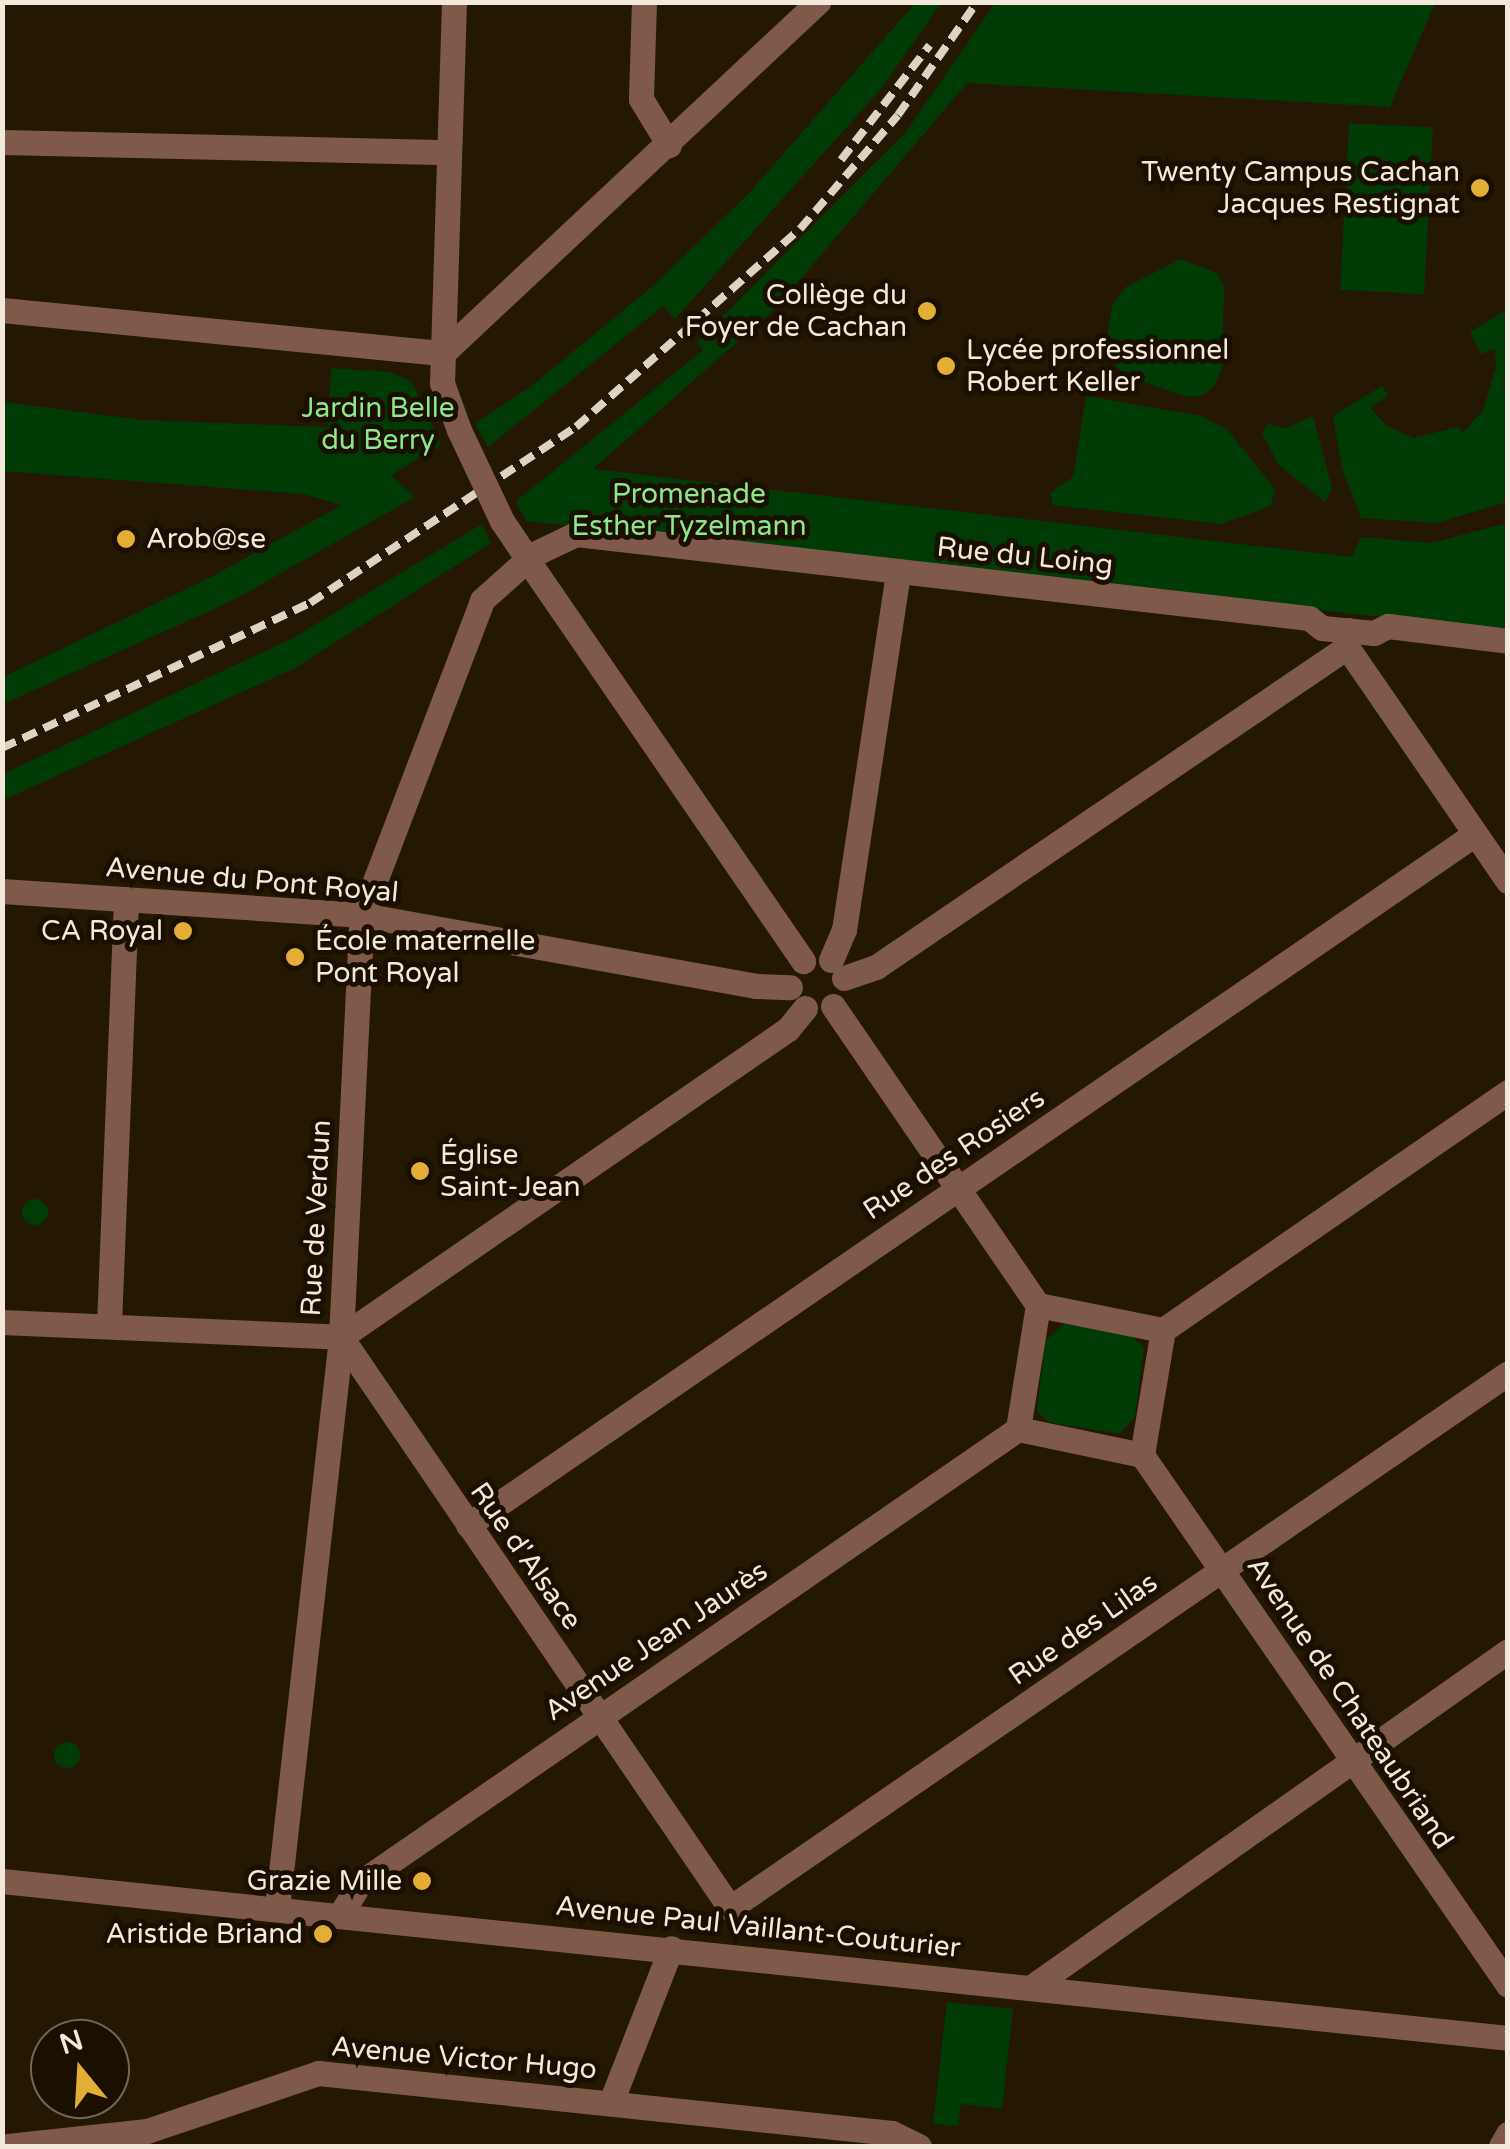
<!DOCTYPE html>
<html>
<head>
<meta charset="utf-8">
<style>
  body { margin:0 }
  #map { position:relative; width:1510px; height:2149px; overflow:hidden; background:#251802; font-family:"Varela Round",sans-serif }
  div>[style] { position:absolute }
  .green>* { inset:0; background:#003a05; transform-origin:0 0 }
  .round { border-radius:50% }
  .minor>* { height:25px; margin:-12.5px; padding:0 12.5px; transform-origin:12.5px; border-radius:12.5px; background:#7f5a4b }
  .rail>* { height:8px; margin-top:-4px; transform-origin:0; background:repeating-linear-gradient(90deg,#dcd3c4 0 15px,transparent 0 23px) }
  .minor-bridge>* { height:25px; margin:-12.5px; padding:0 12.5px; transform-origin:12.5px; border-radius:12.5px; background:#7f5a4b }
  .dots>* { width:28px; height:28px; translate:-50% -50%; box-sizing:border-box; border:5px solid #1b0f00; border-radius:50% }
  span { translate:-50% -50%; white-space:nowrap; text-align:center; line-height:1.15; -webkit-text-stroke:10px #1b0f00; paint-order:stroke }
  .poi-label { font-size:28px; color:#f2e9db }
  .right { translate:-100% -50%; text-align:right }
  .left { translate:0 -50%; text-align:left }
  .park-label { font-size:28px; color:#8ce68c }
  .street-label { font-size:28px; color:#f2e9db }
  .frame { position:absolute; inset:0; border:5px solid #f2e9db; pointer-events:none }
  .north { position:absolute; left:30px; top:2019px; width:100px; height:100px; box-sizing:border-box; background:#1b0f00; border:2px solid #716658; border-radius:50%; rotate:342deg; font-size:28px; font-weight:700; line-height:40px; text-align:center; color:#f2e9db }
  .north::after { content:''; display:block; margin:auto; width:35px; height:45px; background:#e3ae35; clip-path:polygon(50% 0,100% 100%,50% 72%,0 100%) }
</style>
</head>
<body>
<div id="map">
  <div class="green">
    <i style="clip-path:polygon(916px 2px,941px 3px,881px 89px,675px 319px,663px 306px,488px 447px,475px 423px,529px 388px,653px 286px,749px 193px)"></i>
    <i style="clip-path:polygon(995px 3px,1435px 3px,1390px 107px,967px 83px,776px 308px,593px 469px,1352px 557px,1361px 537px,1431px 543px,1507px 523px,1507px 631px,526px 521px,516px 501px,703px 350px,697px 342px,906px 132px)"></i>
    <i style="left:1349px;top:123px;width:84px;height:167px;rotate:3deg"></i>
    <i style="clip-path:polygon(1181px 259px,1217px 273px,1224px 286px,1222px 367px,1215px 385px,1203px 395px,1187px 397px,1124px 375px,1111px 361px,1107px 338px,1112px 305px,1126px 287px)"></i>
    <i style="clip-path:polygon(1507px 309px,1507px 502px,1436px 523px,1361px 518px,1342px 468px,1333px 416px,1382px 386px,1388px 395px,1370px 408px,1387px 426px,1414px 438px,1458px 427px,1462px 433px,1483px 411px,1496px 367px,1495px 349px,1481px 354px,1470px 332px)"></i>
    <i style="clip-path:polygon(331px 368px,391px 372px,412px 382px,441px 445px,391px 475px,415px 497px,234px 600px,3px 704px,3px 677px,209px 578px,342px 505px,303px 494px,3px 471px,3px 402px,143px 420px,328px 427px)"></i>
    <i style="clip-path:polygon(1086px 396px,1201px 416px,1227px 429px,1275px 489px,1271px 506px,1221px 524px,1053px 505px,1050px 493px,1073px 477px)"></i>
    <i style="clip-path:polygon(1313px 416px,1332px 488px,1325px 502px,1279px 465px,1262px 434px,1268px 424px,1286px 428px)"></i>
    <i style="clip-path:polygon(482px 524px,491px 543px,295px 668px,3px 800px,3px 774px,293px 638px)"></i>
    <i class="round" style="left:22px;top:1199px;width:26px;height:26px"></i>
    <i style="clip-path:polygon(1064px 1324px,1130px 1335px,1144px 1347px,1135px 1417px,1120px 1434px,1048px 1422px,1037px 1411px,1045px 1341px)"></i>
    <i class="round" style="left:54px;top:1742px;width:26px;height:26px"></i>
    <i style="clip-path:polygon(947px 2002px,1013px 2009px,1002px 2109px,961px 2104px,958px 2126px,933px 2124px)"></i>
  </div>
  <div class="minor">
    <i style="left:454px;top:2px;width:381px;rotate:91.8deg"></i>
    <i style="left:442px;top:383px;width:50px;rotate:70.1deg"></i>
    <i style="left:644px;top:2px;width:97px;rotate:91.8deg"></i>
    <i style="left:641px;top:99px;width:54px;rotate:58.7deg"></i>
    <i style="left:2px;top:142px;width:447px;rotate:1.3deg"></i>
    <i style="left:2px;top:310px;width:443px;rotate:5.6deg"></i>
    <i style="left:443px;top:353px;width:514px;rotate:-43.11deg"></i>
    <i style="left:502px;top:521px;width:34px;rotate:56deg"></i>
    <i style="left:536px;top:553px;width:44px;rotate:-25.4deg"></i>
    <i style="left:576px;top:534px;width:738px;rotate:6.54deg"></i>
    <i style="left:1309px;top:618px;width:16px;rotate:38deg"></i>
    <i style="left:1322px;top:628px;width:52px;rotate:5.5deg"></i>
    <i style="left:1374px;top:633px;width:16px;rotate:-27deg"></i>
    <i style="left:1388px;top:626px;width:121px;rotate:7.1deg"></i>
    <i style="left:533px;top:568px;width:477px;rotate:55.5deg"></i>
    <i style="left:1348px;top:630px;width:17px;rotate:93deg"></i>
    <i style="left:1347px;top:647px;width:284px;rotate:55.5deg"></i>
    <i style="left:2px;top:891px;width:361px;rotate:3.8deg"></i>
    <i style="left:362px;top:915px;width:400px;rotate:10.2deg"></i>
    <i style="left:756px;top:986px;width:34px;rotate:2deg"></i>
    <i style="left:831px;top:960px;width:33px;rotate:-67deg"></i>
    <i style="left:844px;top:930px;width:363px;rotate:-81.4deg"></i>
    <i style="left:844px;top:978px;width:34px;rotate:-19deg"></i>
    <i style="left:876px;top:967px;width:569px;rotate:-34.19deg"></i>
    <i style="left:833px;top:1006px;width:363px;rotate:55.6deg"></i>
    <i style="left:1038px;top:1305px;width:126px;rotate:99.2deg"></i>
    <i style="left:1018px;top:1429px;width:127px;rotate:11.8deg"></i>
    <i style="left:1142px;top:1455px;width:127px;rotate:-80.5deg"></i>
    <i style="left:1038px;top:1305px;width:127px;rotate:11.3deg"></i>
    <i style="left:2px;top:1322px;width:339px;rotate:2.5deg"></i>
    <i style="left:109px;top:1324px;width:425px;rotate:-87.7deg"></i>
    <i style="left:1163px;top:1330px;width:419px;rotate:-34.6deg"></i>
    <i style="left:341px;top:1337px;width:691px;rotate:55.73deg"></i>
    <i style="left:341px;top:1337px;width:543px;rotate:-34.57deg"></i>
    <i style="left:788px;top:1029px;width:27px;rotate:-51deg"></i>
    <i style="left:1142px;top:1455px;width:644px;rotate:55.37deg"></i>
    <i style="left:468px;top:1525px;width:1221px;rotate:-34.46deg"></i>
    <i style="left:2px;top:1881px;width:1514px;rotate:5.95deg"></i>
    <i style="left:277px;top:1908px;width:575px;rotate:-83.6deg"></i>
    <i style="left:341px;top:1337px;width:423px;rotate:-87.2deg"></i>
    <i style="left:362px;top:915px;width:337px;rotate:-69.1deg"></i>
    <i style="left:482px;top:600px;width:50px;rotate:-41.7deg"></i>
    <i style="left:730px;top:1908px;width:944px;rotate:-34.51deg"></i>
    <i style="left:340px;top:1915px;width:39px;rotate:-58deg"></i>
    <i style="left:361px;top:1882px;width:798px;rotate:-34.59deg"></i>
    <i style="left:1033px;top:1986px;width:581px;rotate:-35.19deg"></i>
    <i style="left:611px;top:2102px;width:165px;rotate:-68.7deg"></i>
    <i style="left:8px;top:2146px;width:140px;rotate:-6.2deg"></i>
    <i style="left:147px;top:2131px;width:181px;rotate:-18.7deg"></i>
    <i style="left:318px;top:2073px;width:577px;rotate:5.97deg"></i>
    <i style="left:892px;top:2133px;width:30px;rotate:26deg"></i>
    <i style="left:1501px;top:2146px;width:14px;rotate:-60deg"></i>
  </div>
  <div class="rail">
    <i style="left:841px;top:160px;width:145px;rotate:-52.3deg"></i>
    <i style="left:2px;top:748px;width:340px;rotate:-25.2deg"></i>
    <i style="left:310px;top:603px;width:319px;rotate:-33.5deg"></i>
    <i style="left:576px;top:427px;width:299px;rotate:-41.5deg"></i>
    <i style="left:800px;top:229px;width:150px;rotate:-49.3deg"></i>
    <i style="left:898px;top:115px;width:138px;rotate:-55deg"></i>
  </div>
  <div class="minor-bridge">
    <i style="left:459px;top:430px;width:101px;rotate:64.7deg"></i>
  </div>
  <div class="dots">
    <i style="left:1480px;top:188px;background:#e3ae35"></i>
    <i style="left:927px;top:311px;background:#e3ae35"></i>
    <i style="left:946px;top:366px;background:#e3ae35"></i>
    <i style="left:126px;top:539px;background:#e3ae35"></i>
    <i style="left:183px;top:931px;background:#e3ae35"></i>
    <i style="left:295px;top:957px;background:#e3ae35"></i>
    <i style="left:420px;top:1171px;background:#e3ae35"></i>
    <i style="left:422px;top:1881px;background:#e3ae35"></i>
    <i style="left:323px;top:1934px;background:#e3ae35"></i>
  </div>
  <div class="poi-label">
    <span class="right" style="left:1460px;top:188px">Twenty Campus Cachan<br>Jacques Restignat</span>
    <span class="right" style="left:907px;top:311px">Collège du<br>Foyer de Cachan</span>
    <span class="left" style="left:966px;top:366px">Lycée professionnel<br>Robert Keller</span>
    <span class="left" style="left:146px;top:539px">Arob@se</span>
    <span class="right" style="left:163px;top:931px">CA Royal</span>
    <span class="left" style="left:315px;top:957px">École maternelle<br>Pont Royal</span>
    <span class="left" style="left:440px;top:1171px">Église<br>Saint-Jean</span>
    <span class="right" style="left:402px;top:1881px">Grazie Mille</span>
    <span class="right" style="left:303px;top:1934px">Aristide Briand</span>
  </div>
  <div class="park-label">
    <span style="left:378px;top:424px">Jardin Belle<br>du Berry</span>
    <span style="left:689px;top:510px">Promenade<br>Esther Tyzelmann</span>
  </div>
  <div class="street-label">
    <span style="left:1025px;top:556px;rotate:6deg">Rue du Loing</span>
    <span style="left:252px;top:880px;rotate:5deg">Avenue du Pont Royal</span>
    <span style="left:954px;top:1154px;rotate:-34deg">Rue des Rosiers</span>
    <span style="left:316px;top:1218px;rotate:-87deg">Rue de Verdun</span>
    <span style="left:526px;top:1556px;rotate:55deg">Rue d'Alsace</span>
    <span style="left:1083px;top:1629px;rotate:-35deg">Rue des Lilas</span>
    <span style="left:656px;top:1641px;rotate:-34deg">Avenue Jean Jaurès</span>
    <span style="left:1350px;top:1703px;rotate:56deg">Avenue de Chateaubriand</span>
    <span style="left:758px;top:1927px;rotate:6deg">Avenue Paul Vaillant-Couturier</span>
    <span style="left:464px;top:2058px;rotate:5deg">Avenue Victor Hugo</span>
  </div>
  <div class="frame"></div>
  <div class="north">N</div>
</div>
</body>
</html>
